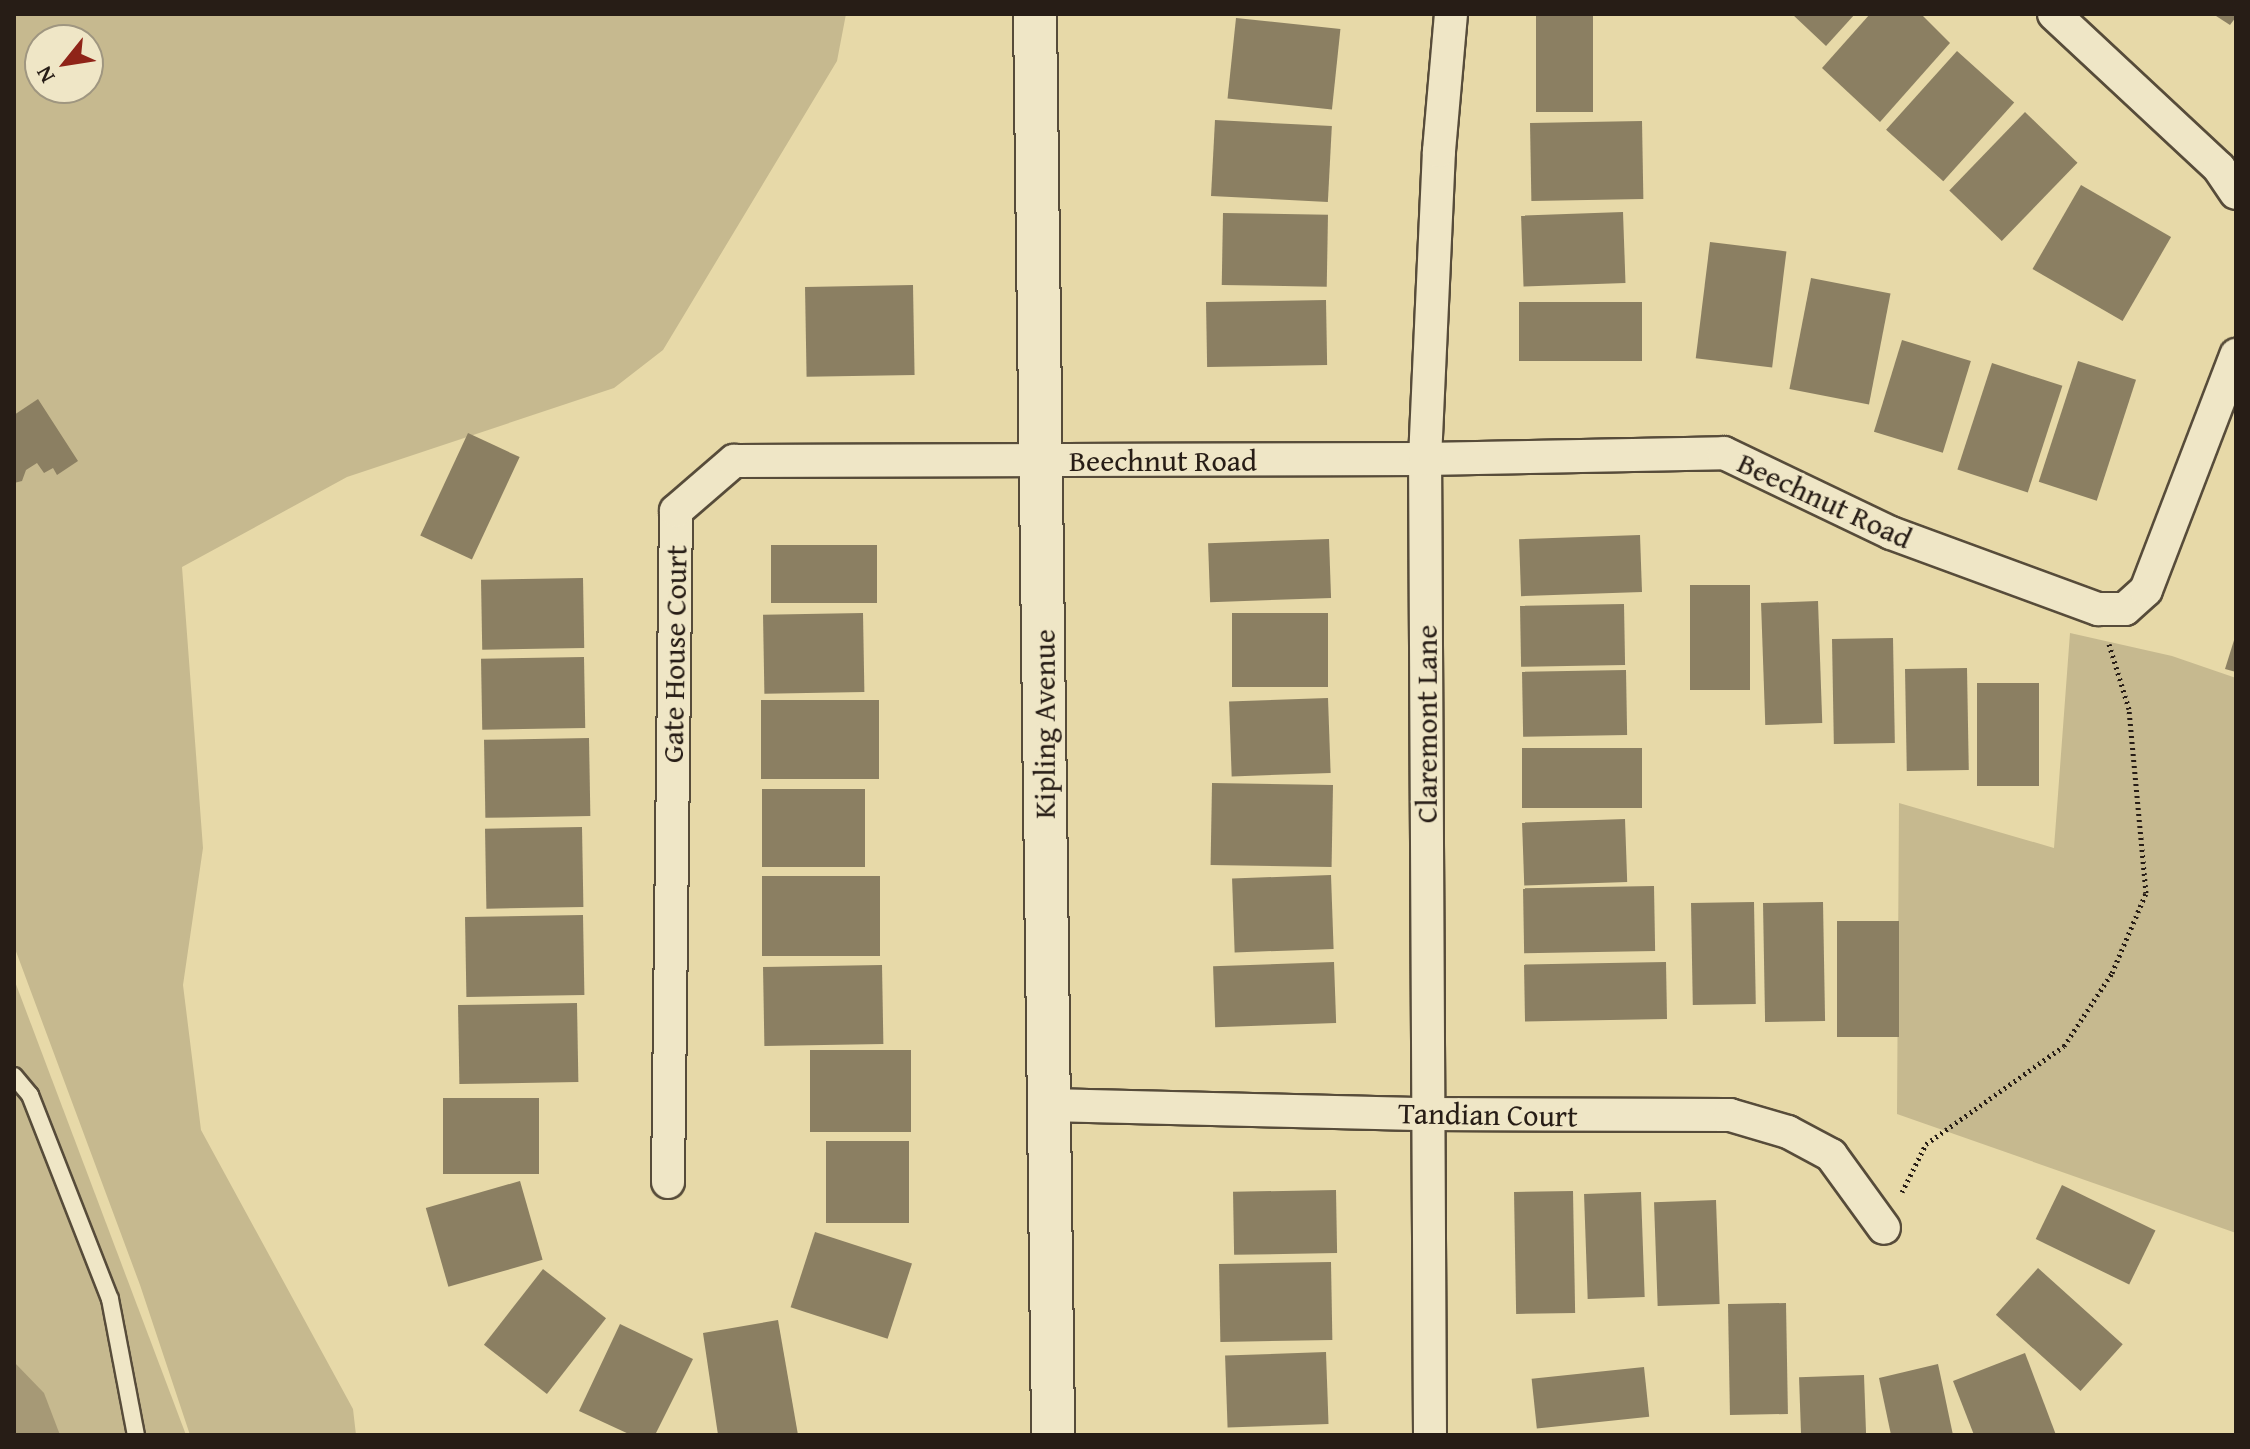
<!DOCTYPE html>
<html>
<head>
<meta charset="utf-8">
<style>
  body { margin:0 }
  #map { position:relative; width:2250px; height:1449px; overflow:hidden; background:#e7d9a8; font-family:"Gentium Book Plus",serif }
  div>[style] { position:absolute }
  .green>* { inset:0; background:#c6b98f }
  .water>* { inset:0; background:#a69976 }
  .building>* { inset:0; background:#8b7f62; transform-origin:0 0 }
  .path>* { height:5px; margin-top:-2.5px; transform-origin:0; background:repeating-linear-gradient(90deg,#271d16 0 2px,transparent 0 6px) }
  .roads { filter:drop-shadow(2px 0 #574c3a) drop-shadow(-2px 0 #574c3a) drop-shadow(0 2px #574c3a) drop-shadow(0 -2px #574c3a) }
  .service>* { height:16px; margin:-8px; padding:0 8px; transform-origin:8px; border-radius:8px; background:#efe6c6 }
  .minor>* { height:32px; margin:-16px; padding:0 16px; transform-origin:16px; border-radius:16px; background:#efe6c6 }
  .tertiary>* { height:42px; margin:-21px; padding:0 21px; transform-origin:21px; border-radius:21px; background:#efe6c6 }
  span { translate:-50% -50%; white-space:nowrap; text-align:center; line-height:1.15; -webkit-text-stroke:6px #efe6c6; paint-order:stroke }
  .street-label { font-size:30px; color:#271d16 }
  .frame { position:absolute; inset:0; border:16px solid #271d16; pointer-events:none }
  .north { position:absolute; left:24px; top:24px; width:80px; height:80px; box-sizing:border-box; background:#efe6c6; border:2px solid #9f9680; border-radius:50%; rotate:240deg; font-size:22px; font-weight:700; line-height:32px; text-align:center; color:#271d16 }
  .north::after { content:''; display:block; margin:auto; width:28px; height:36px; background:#8f2418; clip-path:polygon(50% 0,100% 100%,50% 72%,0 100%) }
</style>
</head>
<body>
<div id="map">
  <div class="green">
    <i style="clip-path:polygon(evenodd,14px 14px,846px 14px,837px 61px,663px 350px,614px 388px,347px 477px,182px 567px,203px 848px,183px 985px,201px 1130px,353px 1409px,356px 1435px,190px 1435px,140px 1285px,14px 946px,14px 14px,40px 40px,88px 40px,88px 88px,40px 88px,40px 40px)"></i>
    <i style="clip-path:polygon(2070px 633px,2172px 656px,2236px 678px,2236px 1233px,1897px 1114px,1899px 803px,2054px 848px)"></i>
    <i style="clip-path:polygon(14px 979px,186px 1435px,14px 1435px)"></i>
  </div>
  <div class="water">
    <i style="clip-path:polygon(14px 1362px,44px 1393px,60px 1435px,14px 1435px)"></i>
  </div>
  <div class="building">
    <i style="left:1536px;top:14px;width:57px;height:98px"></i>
    <i style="clip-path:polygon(1792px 14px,1855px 14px,1826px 46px)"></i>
    <i style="clip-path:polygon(1870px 14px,1921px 14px,1950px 43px,1880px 122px,1822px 68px)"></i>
    <i style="clip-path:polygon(2213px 14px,2236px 14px,2236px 17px,2230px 25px)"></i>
    <i style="left:1236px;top:18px;width:105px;height:81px;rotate:6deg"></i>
    <i style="left:1957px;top:51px;width:77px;height:106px;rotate:42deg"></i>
    <i style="left:2025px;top:112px;width:73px;height:109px;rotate:44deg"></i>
    <i style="left:1215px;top:120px;width:117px;height:76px;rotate:3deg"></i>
    <i style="left:1642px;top:121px;width:78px;height:112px;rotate:89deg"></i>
    <i style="left:2081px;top:185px;width:104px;height:97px;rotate:30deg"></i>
    <i style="left:1623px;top:212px;width:71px;height:102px;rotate:88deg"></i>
    <i style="left:1223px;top:213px;width:105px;height:72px;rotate:1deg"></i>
    <i style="left:1710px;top:242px;width:77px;height:117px;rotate:7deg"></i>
    <i style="left:1811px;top:278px;width:81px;height:113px;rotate:11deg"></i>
    <i style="left:913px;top:285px;width:90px;height:108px;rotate:89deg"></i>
    <i style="left:1326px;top:300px;width:65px;height:120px;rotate:89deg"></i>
    <i style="left:1642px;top:302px;width:59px;height:123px;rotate:90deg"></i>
    <i style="left:1902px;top:340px;width:72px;height:96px;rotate:17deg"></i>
    <i style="left:2078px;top:361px;width:61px;height:127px;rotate:18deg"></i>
    <i style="left:1992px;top:363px;width:74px;height:112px;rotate:18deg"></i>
    <i style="clip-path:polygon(38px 399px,78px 461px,57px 475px,53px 468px,44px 473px,37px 463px,26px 470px,22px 481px,14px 483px,14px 415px)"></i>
    <i style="left:468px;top:433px;width:57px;height:113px;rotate:25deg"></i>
    <i style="left:1640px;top:535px;width:57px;height:121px;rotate:88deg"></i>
    <i style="left:1329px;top:539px;width:59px;height:121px;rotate:88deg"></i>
    <i style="left:771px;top:545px;width:106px;height:58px"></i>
    <i style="left:583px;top:578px;width:70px;height:102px;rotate:89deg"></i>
    <i style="left:1690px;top:585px;width:60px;height:105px"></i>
    <i style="left:1818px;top:601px;width:122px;height:57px;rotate:88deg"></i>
    <i style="left:1624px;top:604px;width:61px;height:104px;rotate:89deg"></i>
    <i style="left:863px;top:613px;width:79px;height:100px;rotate:89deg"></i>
    <i style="left:1328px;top:613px;width:74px;height:96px;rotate:90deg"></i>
    <i style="clip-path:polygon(2235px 637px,2236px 637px,2236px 672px,2225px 669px)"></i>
    <i style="left:1893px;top:638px;width:105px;height:61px;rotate:89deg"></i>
    <i style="left:584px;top:657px;width:71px;height:103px;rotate:89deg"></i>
    <i style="left:1967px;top:668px;width:102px;height:62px;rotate:89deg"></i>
    <i style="left:1626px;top:670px;width:65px;height:104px;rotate:89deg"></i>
    <i style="left:1977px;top:683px;width:62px;height:103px"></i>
    <i style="left:1328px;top:698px;width:75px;height:99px;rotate:88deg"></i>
    <i style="left:879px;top:700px;width:79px;height:118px;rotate:90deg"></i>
    <i style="left:589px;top:738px;width:78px;height:105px;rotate:89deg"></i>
    <i style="left:1642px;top:748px;width:60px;height:120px;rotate:90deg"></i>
    <i style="left:1333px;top:785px;width:82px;height:121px;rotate:91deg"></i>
    <i style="left:865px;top:789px;width:78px;height:103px;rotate:90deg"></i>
    <i style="left:1625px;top:819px;width:63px;height:103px;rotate:88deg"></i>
    <i style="left:582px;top:827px;width:80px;height:97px;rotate:89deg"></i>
    <i style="left:1331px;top:875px;width:74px;height:99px;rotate:88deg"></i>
    <i style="left:880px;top:876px;width:80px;height:118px;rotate:90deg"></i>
    <i style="left:1654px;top:886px;width:65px;height:131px;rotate:89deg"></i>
    <i style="left:1754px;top:902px;width:102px;height:63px;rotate:89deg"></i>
    <i style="left:1823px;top:902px;width:119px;height:60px;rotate:89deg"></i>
    <i style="left:583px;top:915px;width:80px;height:118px;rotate:89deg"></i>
    <i style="left:1837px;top:921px;width:62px;height:116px"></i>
    <i style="left:1334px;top:962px;width:61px;height:121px;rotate:88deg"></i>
    <i style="left:1666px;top:962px;width:57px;height:142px;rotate:89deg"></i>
    <i style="left:882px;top:965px;width:79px;height:119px;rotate:89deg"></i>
    <i style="left:577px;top:1003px;width:79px;height:119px;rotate:89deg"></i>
    <i style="left:911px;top:1050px;width:82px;height:101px;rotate:90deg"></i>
    <i style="left:443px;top:1098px;width:96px;height:76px"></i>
    <i style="left:826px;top:1141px;width:83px;height:82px"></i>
    <i style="left:520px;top:1181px;width:82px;height:98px;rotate:74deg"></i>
    <i style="left:2062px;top:1185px;width:104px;height:60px;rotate:26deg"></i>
    <i style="left:1336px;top:1190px;width:63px;height:103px;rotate:89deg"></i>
    <i style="left:1573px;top:1191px;width:122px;height:59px;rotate:89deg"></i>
    <i style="left:1641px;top:1192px;width:105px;height:57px;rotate:88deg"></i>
    <i style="left:1716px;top:1200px;width:104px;height:62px;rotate:88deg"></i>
    <i style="left:815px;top:1232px;width:102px;height:79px;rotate:18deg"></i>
    <i style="left:1331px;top:1262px;width:78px;height:112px;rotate:89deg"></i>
    <i style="left:2038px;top:1268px;width:114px;height:63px;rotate:42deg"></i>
    <i style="left:543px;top:1269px;width:80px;height:96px;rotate:38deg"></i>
    <i style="left:1786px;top:1303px;width:111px;height:58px;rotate:89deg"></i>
    <i style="clip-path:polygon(778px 1320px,798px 1435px,718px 1435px,703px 1333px)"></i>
    <i style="clip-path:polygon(620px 1324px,693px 1359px,655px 1435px,631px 1435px,579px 1411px)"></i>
    <i style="left:1326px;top:1352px;width:72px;height:101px;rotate:88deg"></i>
    <i style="clip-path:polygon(2025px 1353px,2056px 1435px,1974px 1435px,1953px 1381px)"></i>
    <i style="clip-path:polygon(1938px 1364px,1953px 1435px,1891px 1435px,1879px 1378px)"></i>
    <i style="left:1644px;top:1367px;width:50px;height:113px;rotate:84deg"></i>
    <i style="left:1864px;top:1375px;width:60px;height:65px;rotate:88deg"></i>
  </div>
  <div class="path">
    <i style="left:1902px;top:1192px;width:54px;rotate:-63.4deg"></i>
    <i style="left:1926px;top:1144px;width:169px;rotate:-35.4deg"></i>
    <i style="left:2064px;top:1046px;width:87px;rotate:-56.7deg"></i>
    <i style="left:2112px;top:973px;width:87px;rotate:-67deg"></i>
    <i style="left:2146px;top:893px;width:185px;rotate:-95.3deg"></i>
    <i style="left:2129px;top:709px;width:68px;rotate:-107.1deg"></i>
  </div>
  <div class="roads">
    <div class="service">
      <i style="left:14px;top:1076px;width:25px;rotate:50deg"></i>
      <i style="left:30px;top:1095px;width:219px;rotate:68.6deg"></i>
      <i style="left:110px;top:1299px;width:138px;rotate:79.2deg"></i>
    </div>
    <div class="minor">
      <i style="left:2054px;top:14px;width:226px;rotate:43deg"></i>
      <i style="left:2219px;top:168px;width:30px;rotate:56deg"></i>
      <i style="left:1048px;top:1105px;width:379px;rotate:1.4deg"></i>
      <i style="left:1427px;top:1114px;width:303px;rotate:0.2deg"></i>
      <i style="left:1730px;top:1115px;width:60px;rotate:16.3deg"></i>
      <i style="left:1788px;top:1132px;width:49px;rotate:28.1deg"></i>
      <i style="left:1831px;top:1155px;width:90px;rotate:54deg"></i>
      <i style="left:668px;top:1182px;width:671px;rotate:-89.32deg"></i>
      <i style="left:676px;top:511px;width:77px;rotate:-40.8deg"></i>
      <i style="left:734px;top:461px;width:691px;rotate:-0.17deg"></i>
      <i style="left:1425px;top:459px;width:299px;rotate:-1.1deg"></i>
      <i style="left:1724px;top:453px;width:185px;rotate:25.6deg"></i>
      <i style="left:1891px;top:533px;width:221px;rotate:20.2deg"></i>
      <i style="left:2098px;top:609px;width:27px"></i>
      <i style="left:2125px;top:609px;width:28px;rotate:-42deg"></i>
      <i style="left:2146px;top:590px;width:252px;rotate:-69deg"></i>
      <i style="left:1430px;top:1435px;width:976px;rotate:-90.29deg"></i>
      <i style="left:1425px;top:459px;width:308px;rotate:-87.4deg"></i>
      <i style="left:1439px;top:151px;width:138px;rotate:-85deg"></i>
    </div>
    <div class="tertiary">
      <i style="left:1035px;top:14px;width:1421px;rotate:89.27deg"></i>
    </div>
  </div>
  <div class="street-label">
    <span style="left:1163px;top:460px">Beechnut Road</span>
    <span style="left:1825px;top:500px;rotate:25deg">Beechnut Road</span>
    <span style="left:674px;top:654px;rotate:-89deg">Gate House Court</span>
    <span style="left:1044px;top:724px;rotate:-90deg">Kipling Avenue</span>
    <span style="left:1426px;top:724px;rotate:-90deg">Claremont Lane</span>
    <span style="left:1488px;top:1114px;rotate:1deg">Tandian Court</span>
  </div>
  <div class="frame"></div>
  <div class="north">N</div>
</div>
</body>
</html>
